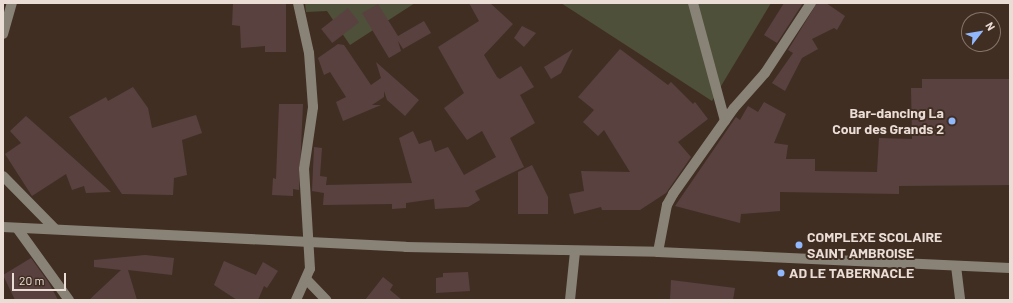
<!DOCTYPE html>
<html>
<head>
<meta charset="utf-8">
<style>
  body { margin:0 }
  #map { position:relative; width:1013px; height:303px; overflow:hidden; background:#412e23; font-family:Barlow,sans-serif }
  div>[style] { position:absolute }
  .green>* { inset:0; background:#4e5039 }
  .building>* { inset:0; background:#594140; transform-origin:0 0 }
  .minor>* { height:10px; margin:-5px; padding:0 5px; transform-origin:5px; border-radius:5px; background:#898377 }
  .dots>* { width:11px; height:11px; translate:-50% -50%; box-sizing:border-box; border:2px solid #412e23; border-radius:50% }
  span { translate:-50% -50%; white-space:nowrap; text-align:center; line-height:1.15; -webkit-text-stroke:4px #412e23; paint-order:stroke }
  .poi-label { font-size:14px; color:#eaddd6; font-weight:700 }
  .right { translate:-100% -50%; text-align:right }
  .left { translate:0 -50%; text-align:left }
  .frame { position:absolute; inset:0; border:4px solid #eaddd6; pointer-events:none }
  .north { position:absolute; left:961px; top:12px; width:40px; height:40px; box-sizing:border-box; background:#412e23; border:1px solid #85746b; border-radius:50%; rotate:59deg; font-size:11px; font-weight:700; line-height:16px; text-align:center; color:#eaddd6 }
  .north::after { content:''; display:block; margin:auto; width:14px; height:18px; background:#91b8fd; clip-path:polygon(50% 0,100% 100%,50% 72%,0 100%) }
  .scale { position:absolute; left:12px; top:273px; width:54px; height:18px; box-sizing:border-box; border:2px solid #eaddd6; border-top:0; padding-left:5px; font-size:12px; line-height:14px; white-space:nowrap; color:#eaddd6; -webkit-text-stroke:3px #412e23; paint-order:stroke }
</style>
</head>
<body>
<div id="map">
  <div class="green">
    <i style="clip-path:polygon(305px 3px,415px 3px,350px 45px,327px 11px,306px 12px)"></i>
    <i style="clip-path:polygon(561px 3px,771px 3px,712px 101px)"></i>
  </div>
  <div class="building">
    <i style="clip-path:polygon(233px 3px,286px 3px,286px 52px,265px 52px,265px 46px,241px 48px,240px 26px,232px 25px)"></i>
    <i style="clip-path:polygon(469px 3px,490px 3px,513px 24px,484px 55px,497px 77px,500px 79px,521px 66px,534px 87px,520px 95px,535px 123px,510px 138px,524px 167px,475px 191px,480px 200px,468px 207px,435px 209px,434px 199px,406px 203px,406px 208px,392px 209px,392px 204px,323px 205px,324px 193px,312px 191px,314px 147px,322px 148px,320px 176px,327px 177px,326px 185px,412px 183px,399px 138px,413px 131px,419px 144px,431px 140px,435px 152px,448px 147px,464px 175px,496px 157px,482px 131px,467px 140px,444px 108px,464px 93px,438px 47px,479px 21px)"></i>
    <i style="clip-path:polygon(784px 3px,803px 3px,777px 43px,764px 35px)"></i>
    <i style="clip-path:polygon(817px 3px,826px 3px,845px 16px,837px 30px,834px 28px,812px 39px,818px 49px,802px 58px,785px 91px,772px 83px,793px 53px,788px 50px)"></i>
    <i style="clip-path:polygon(378px 4px,398px 36px,424px 21px,431px 33px,403px 49px,398px 41px,401px 51px,389px 58px,362px 13px)"></i>
    <i style="left:348px;top:8px;width:18px;height:34px;rotate:52deg"></i>
    <i style="clip-path:polygon(522px 26px,536px 33px,524px 47px,514px 38px)"></i>
    <i style="clip-path:polygon(338px 44px,344px 45px,371px 85px,381px 78px,376px 62px,419px 100px,405px 116px,387px 100px,384px 91px,384px 97px,372px 105px,381px 105px,343px 121px,336px 102px,346px 97px,330px 72px,324px 75px,318px 58px)"></i>
    <i style="clip-path:polygon(573px 49px,561px 73px,551px 79px,544px 67px)"></i>
    <i style="clip-path:polygon(620px 49px,668px 85px,671px 82px,693px 104px,695px 102px,708px 119px,678px 142px,691px 157px,666px 193px,640px 210px,602px 210px,601px 207px,574px 214px,569px 194px,584px 191px,581px 171px,630px 172px,604px 130px,598px 136px,583px 122px,594px 110px,578px 97px)"></i>
    <i style="clip-path:polygon(922px 79px,1010px 79px,1010px 185px,899px 186px,899px 194px,780px 192px,780px 211px,741px 214px,740px 223px,675px 206px,736px 117px,740px 120px,748px 106px,758px 112px,764px 102px,786px 114px,774px 143px,788px 145px,786px 159px,815px 159px,815px 171px,877px 172px,879px 138px,912px 139px,911px 88px,922px 88px)"></i>
    <i style="clip-path:polygon(133px 87px,148px 108px,152px 128px,196px 115px,202px 133px,182px 140px,187px 175px,174px 178px,173px 195px,122px 194px,69px 117px,106px 97px,108px 101px)"></i>
    <i style="clip-path:polygon(279px 104px,303px 104px,299px 190px,293px 189px,293px 196px,272px 195px,273px 178px,276px 179px)"></i>
    <i style="clip-path:polygon(26px 116px,79px 163px,111px 192px,86px 193px,84px 186px,72px 190px,66px 174px,32px 196px,5px 154px,21px 143px,10px 131px)"></i>
    <i style="clip-path:polygon(532px 165px,548px 197px,548px 214px,518px 214px,518px 172px)"></i>
    <i style="clip-path:polygon(145px 255px,174px 258px,172px 275px,128px 270px,137px 300px,89px 300px,121px 270px,94px 267px,94px 260px)"></i>
    <i style="clip-path:polygon(31px 258px,49px 283px,58px 300px,15px 300px,3px 275px)"></i>
    <i style="clip-path:polygon(224px 261px,256px 275px,263px 262px,278px 271px,267px 288px,264px 286px,258px 300px,237px 300px,214px 285px)"></i>
    <i style="clip-path:polygon(468px 272px,470px 291px,436px 293px,436px 278px,443px 277px,443px 273px)"></i>
    <i style="clip-path:polygon(383px 277px,393px 285px,390px 290px,402px 300px,365px 300px)"></i>
    <i style="clip-path:polygon(671px 280px,735px 288px,733px 300px,670px 300px)"></i>
  </div>
  <div class="minor">
    <i style="left:693px;top:3px;width:122px;rotate:74.8deg"></i>
    <i style="left:3px;top:34px;width:32px;rotate:-74deg"></i>
    <i style="left:3px;top:176px;width:74px;rotate:45.5deg"></i>
    <i style="left:3px;top:227px;width:403px;rotate:2.8deg"></i>
    <i style="left:406px;top:247px;width:252px;rotate:1.1deg"></i>
    <i style="left:658px;top:252px;width:352px;rotate:2.6deg"></i>
    <i style="left:17px;top:228px;width:89px;rotate:54.2deg"></i>
    <i style="left:658px;top:252px;width:48px;rotate:-79.2deg"></i>
    <i style="left:667px;top:205px;width:13px;rotate:-61deg"></i>
    <i style="left:673px;top:194px;width:105px;rotate:-54.7deg"></i>
    <i style="left:734px;top:108px;width:47px;rotate:-48.5deg"></i>
    <i style="left:765px;top:73px;width:84px;rotate:-56.7deg"></i>
    <i style="left:956px;top:266px;width:34px;rotate:83deg"></i>
    <i style="left:307px;top:280px;width:28px;rotate:46deg"></i>
    <i style="left:296px;top:300px;width:34px;rotate:-66deg"></i>
    <i style="left:310px;top:269px;width:100px;rotate:-93.4deg"></i>
    <i style="left:304px;top:169px;width:63px;rotate:-81.7deg"></i>
    <i style="left:313px;top:107px;width:54px;rotate:-94.2deg"></i>
    <i style="left:309px;top:53px;width:51px;rotate:-102.4deg"></i>
    <i style="left:570px;top:300px;width:48px;rotate:-84.1deg"></i>
  </div>
  <div class="dots">
    <i style="left:952px;top:121px;background:#91b8fd"></i>
    <i style="left:799px;top:245px;background:#91b8fd"></i>
    <i style="left:781px;top:273px;background:#91b8fd"></i>
  </div>
  <div class="poi-label">
    <span class="right" style="left:944px;top:121px">Bar-dancing La<br>Cour des Grands 2</span>
    <span class="left" style="left:807px;top:245px">COMPLEXE SCOLAIRE<br>SAINT AMBROISE</span>
    <span class="left" style="left:789px;top:273px">AD LE TABERNACLE</span>
  </div>
  <div class="frame"></div>
  <div class="north">N</div>
  <div class="scale">20 m</div>
</div>
</body>
</html>
